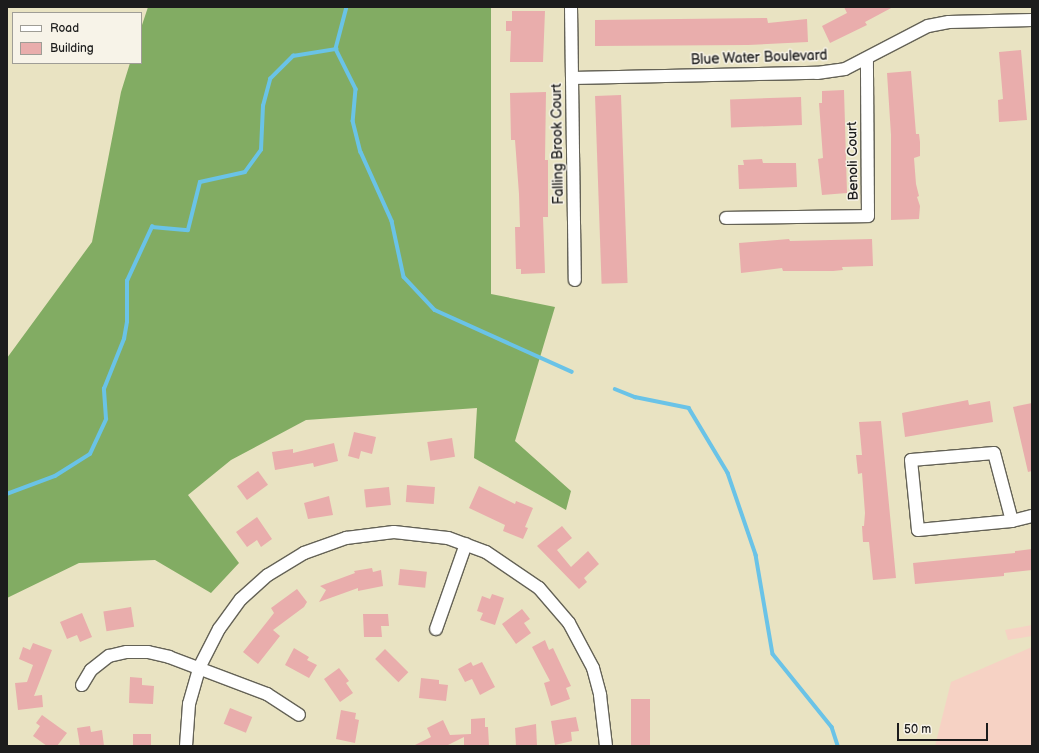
<!DOCTYPE html>
<html>
<head>
<meta charset="utf-8">
<style>
  body { margin:0 }
  #map { position:relative; width:1039px; height:753px; overflow:hidden; background:#e9e3c2; font-family:"Balsamiq Sans",sans-serif }
  div>[style] { position:absolute }
  .built>* { inset:0; background:#f6d2c4 }
  .forest>* { inset:0; background:#82ac63 }
  .stream>* { height:3.5px; margin:-1.75px; padding:0 1.75px; transform-origin:1.75px; border-radius:1.75px; background:#6ac3e7 }
  .building>* { inset:0; background:#e9adac; transform-origin:0 0 }
  .roads { filter:drop-shadow(1px 0 #646256) drop-shadow(-1px 0 #646256) drop-shadow(0 1px #646256) drop-shadow(0 -1px #646256) }
  .minor>* { height:12px; margin:-6px; padding:0 6px; transform-origin:6px; border-radius:6px; background:#fff }
  span { translate:-50% -50%; white-space:nowrap; text-align:center; line-height:1.15; -webkit-text-stroke:3px #f7f3e8; paint-order:stroke }
  .street-label { font-size:14px; color:#1c1c1c }
  .frame { position:absolute; inset:0; border:8px solid #1c1c1c; pointer-events:none }
  .legend { position:absolute; left:12px; top:12px; width:130px; height:52px; box-sizing:border-box; background:#f7f3e8; border:1px solid #9f9d96; margin:0; padding:5px 7px; list-style:none; font-size:12px; color:#1c1c1c }
  .legend li { display:flex; align-items:center; gap:8px; height:20px }
  .legend b { width:20px; border:1px solid #9f9d96 }
  .scale { position:absolute; left:897px; top:723px; width:91px; height:18px; box-sizing:border-box; border:2px solid #1c1c1c; border-top:0; padding-left:5px; font-size:12px; line-height:14px; white-space:nowrap; color:#1c1c1c; -webkit-text-stroke:3px #f7f3e8; paint-order:stroke }
</style>
</head>
<body>
<div id="map">
  <div class="built">
    <i style="clip-path:polygon(1032px 625px,1032px 636px,1008px 640px,1005px 630px)"></i>
    <i style="clip-path:polygon(1032px 647px,1032px 746px,935px 746px,951px 682px)"></i>
  </div>
  <div class="forest">
    <i style="clip-path:polygon(148px 7px,491px 7px,491px 294px,555px 307px,515px 441px,571px 491px,566px 510px,474px 458px,477px 408px,306px 420px,231px 460px,188px 495px,239px 563px,211px 593px,155px 560px,79px 563px,7px 598px,7px 358px,92px 242px,121px 92px,130px 63px,141px 63px,141px 28px)"></i>
  </div>
  <div class="stream">
    <i style="left:347px;top:7px;width:43px;rotate:104.7deg"></i>
    <i style="left:336px;top:49px;width:45px;rotate:63.4deg"></i>
    <i style="left:356px;top:89px;width:32px;rotate:95deg"></i>
    <i style="left:353px;top:121px;width:32px;rotate:76deg"></i>
    <i style="left:361px;top:152px;width:76px;rotate:65.8deg"></i>
    <i style="left:392px;top:221px;width:57px;rotate:77.9deg"></i>
    <i style="left:404px;top:277px;width:45px;rotate:46.8deg"></i>
    <i style="left:435px;top:310px;width:150px;rotate:24.3deg"></i>
    <i style="left:615px;top:389px;width:22px;rotate:22deg"></i>
    <i style="left:635px;top:397px;width:55px;rotate:11.5deg"></i>
    <i style="left:689px;top:408px;width:76px;rotate:59deg"></i>
    <i style="left:728px;top:473px;width:87px;rotate:71.1deg"></i>
    <i style="left:756px;top:555px;width:100px;rotate:80.3deg"></i>
    <i style="left:773px;top:654px;width:94px;rotate:51.1deg"></i>
    <i style="left:832px;top:727px;width:20px;rotate:72deg"></i>
    <i style="left:7px;top:494px;width:51px;rotate:-20.6deg"></i>
    <i style="left:55px;top:476px;width:41px;rotate:-32.2deg"></i>
    <i style="left:90px;top:454px;width:38px;rotate:-65deg"></i>
    <i style="left:106px;top:419px;width:30px;rotate:-94deg"></i>
    <i style="left:104px;top:389px;width:54px;rotate:-68.2deg"></i>
    <i style="left:124px;top:339px;width:17px;rotate:-80deg"></i>
    <i style="left:127px;top:322px;width:41px;rotate:-90deg"></i>
    <i style="left:127px;top:281px;width:60px;rotate:-65.2deg"></i>
    <i style="left:152px;top:227px;width:36px;rotate:5deg"></i>
    <i style="left:188px;top:230px;width:49px;rotate:-76deg"></i>
    <i style="left:200px;top:182px;width:46px;rotate:-12.5deg"></i>
    <i style="left:245px;top:172px;width:27px;rotate:-54deg"></i>
    <i style="left:261px;top:150px;width:44px;rotate:-87.4deg"></i>
    <i style="left:263px;top:106px;width:28px;rotate:-75deg"></i>
    <i style="left:270px;top:79px;width:33px;rotate:-45deg"></i>
    <i style="left:293px;top:56px;width:44px;rotate:-9.2deg"></i>
  </div>
  <div class="building">
    <i style="clip-path:polygon(844px 7px,893px 7px,865px 22px,867px 25px,830px 43px,822px 26px,847px 13px)"></i>
    <i style="clip-path:polygon(512px 11px,545px 11px,543px 62px,510px 62px,511px 31px,506px 31px,506px 21px,512px 21px)"></i>
    <i style="clip-path:polygon(767px 18px,768px 23px,807px 19px,808px 42px,748px 45px,595px 46px,595px 20px)"></i>
    <i style="clip-path:polygon(1021px 50px,1027px 120px,999px 122px,998px 100px,1003px 99px,999px 52px)"></i>
    <i style="clip-path:polygon(911px 71px,916px 134px,919px 134px,920px 142px,920px 156px,914px 158px,916px 184px,919px 196px,917px 197px,920px 206px,919px 219px,891px 220px,891px 135px,887px 73px)"></i>
    <i style="clip-path:polygon(844px 90px,847px 193px,822px 195px,818px 159px,823px 158px,819px 103px,822px 103px,822px 91px)"></i>
    <i style="clip-path:polygon(546px 92px,545px 160px,548px 160px,548px 217px,543px 217px,545px 273px,521px 274px,521px 269px,516px 269px,515px 227px,520px 227px,519px 194px,515px 140px,511px 140px,510px 93px)"></i>
    <i style="left:621px;top:95px;width:188px;height:26px;rotate:88deg"></i>
    <i style="left:801px;top:97px;width:28px;height:71px;rotate:88deg"></i>
    <i style="clip-path:polygon(762px 159px,763px 163px,796px 163px,797px 187px,739px 189px,738px 165px,744px 165px,743px 160px)"></i>
    <i style="clip-path:polygon(789px 239px,790px 241px,872px 239px,873px 266px,842px 267px,843px 270px,833px 271px,783px 271px,782px 268px,741px 273px,739px 243px)"></i>
    <i style="clip-path:polygon(968px 400px,969px 405px,990px 401px,993px 422px,905px 437px,902px 413px)"></i>
    <i style="clip-path:polygon(1032px 403px,1032px 471px,1028px 472px,1013px 407px)"></i>
    <i style="clip-path:polygon(881px 421px,896px 578px,873px 580px,869px 542px,863px 542px,862px 526px,864px 526px,865px 513px,862px 473px,858px 474px,856px 455px,862px 455px,859px 422px)"></i>
    <i style="clip-path:polygon(354px 432px,376px 437px,372px 454px,361px 451px,359px 459px,348px 456px)"></i>
    <i style="left:452px;top:438px;width:19px;height:25px;rotate:81deg"></i>
    <i style="clip-path:polygon(334px 443px,338px 461px,314px 467px,313px 463px,275px 470px,272px 452px,293px 449px,293px 453px)"></i>
    <i style="left:258px;top:471px;width:17px;height:26px;rotate:54deg"></i>
    <i style="left:407px;top:485px;width:28px;height:17px;rotate:4deg"></i>
    <i style="clip-path:polygon(479px 486px,515px 504px,516px 501px,533px 508px,525px 527px,528px 528px,523px 539px,503px 531px,505px 525px,469px 508px)"></i>
    <i style="left:389px;top:487px;width:18px;height:25px;rotate:84deg"></i>
    <i style="clip-path:polygon(329px 496px,333px 515px,308px 519px,304px 503px)"></i>
    <i style="clip-path:polygon(257px 517px,272px 539px,261px 547px,257px 540px,247px 547px,236px 532px)"></i>
    <i style="clip-path:polygon(562px 526px,572px 538px,557px 550px,571px 567px,588px 551px,599px 564px,584px 578px,587px 582px,579px 589px,537px 546px)"></i>
    <i style="clip-path:polygon(1032px 549px,1032px 570px,1004px 573px,1004px 576px,915px 584px,913px 563px,1015px 553px,1015px 551px)"></i>
    <i style="clip-path:polygon(372px 568px,373px 572px,381px 570px,383px 586px,358px 591px,358px 588px,319px 602px,326px 590px,320px 586px,355px 573px,354px 571px)"></i>
    <i style="left:400px;top:569px;width:27px;height:16px;rotate:6deg"></i>
    <i style="clip-path:polygon(297px 589px,307px 602px,304px 607px,273px 630px,280px 636px,258px 664px,243px 652px,274px 613px,271px 608px)"></i>
    <i style="clip-path:polygon(492px 594px,504px 598px,495px 625px,480px 620px,483px 613px,477px 611px,482px 596px,490px 599px)"></i>
    <i style="left:131px;top:607px;width:20px;height:28px;rotate:81deg"></i>
    <i style="clip-path:polygon(522px 609px,530px 619px,524px 623px,531px 633px,516px 644px,502px 624px)"></i>
    <i style="clip-path:polygon(82px 613px,92px 637px,80px 642px,77px 635px,67px 639px,60px 622px)"></i>
    <i style="clip-path:polygon(363px 614px,388px 614px,389px 626px,381px 626px,382px 637px,364px 637px)"></i>
    <i style="clip-path:polygon(545px 640px,549px 650px,553px 648px,571px 686px,566px 688px,570px 699px,551px 706px,544px 683px,550px 681px,532px 647px)"></i>
    <i style="clip-path:polygon(33px 643px,52px 650px,34px 696px,42px 695px,43px 707px,18px 710px,15px 683px,27px 682px,33px 665px,19px 659px,23px 647px,30px 650px)"></i>
    <i style="clip-path:polygon(294px 648px,309px 657px,307px 660px,317px 665px,309px 678px,285px 665px)"></i>
    <i style="left:385px;top:649px;width:33px;height:14px;rotate:45deg"></i>
    <i style="clip-path:polygon(471px 662px,473px 666px,482px 662px,495px 687px,480px 695px,472px 679px,465px 682px,458px 669px)"></i>
    <i style="clip-path:polygon(339px 668px,349px 681px,346px 683px,353px 693px,340px 702px,324px 679px)"></i>
    <i style="clip-path:polygon(130px 677px,142px 678px,142px 685px,154px 686px,153px 704px,129px 703px)"></i>
    <i style="clip-path:polygon(421px 678px,439px 680px,439px 684px,448px 685px,446px 701px,419px 698px)"></i>
    <i style="left:631px;top:699px;width:19px;height:47px"></i>
    <i style="left:230px;top:708px;width:24px;height:17px;rotate:22deg"></i>
    <i style="clip-path:polygon(341px 710px,356px 713px,355px 719px,359px 720px,355px 743px,336px 739px)"></i>
    <i style="clip-path:polygon(42px 715px,67px 733px,57px 746px,47px 746px,33px 736px,40px 726px,36px 723px)"></i>
    <i style="clip-path:polygon(576px 717px,579px 731px,571px 732px,572px 741px,555px 745px,551px 721px)"></i>
    <i style="clip-path:polygon(485px 718px,485px 727px,488px 727px,489px 746px,464px 746px,464px 737px,446px 746px,413px 746px,431px 737px,427px 728px,443px 720px,450px 735px,471px 734px,471px 719px)"></i>
    <i style="clip-path:polygon(536px 724px,537px 746px,516px 746px,515px 728px)"></i>
    <i style="clip-path:polygon(90px 726px,91px 732px,102px 730px,104px 746px,80px 746px,77px 728px)"></i>
    <i style="left:133px;top:734px;width:18px;height:12px"></i>
  </div>
  <div class="roads">
    <div class="minor">
      <i style="left:571px;top:7px;width:273px;rotate:89.2deg"></i>
      <i style="left:572px;top:78px;width:245px;rotate:-1.2deg"></i>
      <i style="left:817px;top:73px;width:28px;rotate:-8deg"></i>
      <i style="left:845px;top:69px;width:93px;rotate:-27.4deg"></i>
      <i style="left:928px;top:26px;width:21px;rotate:-11deg"></i>
      <i style="left:949px;top:22px;width:83px;rotate:-1.4deg"></i>
      <i style="left:726px;top:218px;width:142px;rotate:-0.8deg"></i>
      <i style="left:868px;top:216px;width:156px;rotate:-90.4deg"></i>
      <i style="left:1012px;top:521px;width:70px;rotate:-104.8deg"></i>
      <i style="left:994px;top:453px;width:83px;rotate:175.2deg"></i>
      <i style="left:911px;top:460px;width:70px;rotate:84.3deg"></i>
      <i style="left:918px;top:530px;width:94px;rotate:-5.5deg"></i>
      <i style="left:1012px;top:521px;width:21px;rotate:-14deg"></i>
      <i style="left:436px;top:629px;width:90px;rotate:-70.6deg"></i>
      <i style="left:82px;top:685px;width:17px;rotate:-59deg"></i>
      <i style="left:91px;top:670px;width:23px;rotate:-38deg"></i>
      <i style="left:109px;top:656px;width:18px;rotate:-13deg"></i>
      <i style="left:127px;top:652px;width:21px"></i>
      <i style="left:148px;top:652px;width:22px;rotate:13deg"></i>
      <i style="left:169px;top:657px;width:105px;rotate:20.7deg"></i>
      <i style="left:267px;top:694px;width:38px;rotate:33deg"></i>
      <i style="left:186px;top:746px;width:42px;rotate:-85.9deg"></i>
      <i style="left:189px;top:704px;width:37px;rotate:-74deg"></i>
      <i style="left:199px;top:668px;width:44px;rotate:-62.9deg"></i>
      <i style="left:219px;top:629px;width:37px;rotate:-54deg"></i>
      <i style="left:241px;top:599px;width:36px;rotate:-42deg"></i>
      <i style="left:268px;top:575px;width:42px;rotate:-31.4deg"></i>
      <i style="left:304px;top:553px;width:45px;rotate:-19.7deg"></i>
      <i style="left:346px;top:538px;width:48px;rotate:-7.1deg"></i>
      <i style="left:394px;top:532px;width:54px;rotate:6.3deg"></i>
      <i style="left:448px;top:538px;width:40px;rotate:20.2deg"></i>
      <i style="left:486px;top:552px;width:64px;rotate:34.2deg"></i>
      <i style="left:539px;top:588px;width:46px;rotate:49.4deg"></i>
      <i style="left:569px;top:623px;width:51px;rotate:61.9deg"></i>
      <i style="left:593px;top:668px;width:28px;rotate:75deg"></i>
      <i style="left:600px;top:695px;width:51px;rotate:83.3deg"></i>
    </div>
  </div>
  <div class="street-label">
    <span style="left:759px;top:58px;rotate:-2deg">Blue Water Boulevard</span>
    <span style="left:558px;top:144px;rotate:-91deg">Falling Brook Court</span>
    <span style="left:853px;top:161px;rotate:-91deg">Benoli Court</span>
  </div>
  <div class="frame"></div>
  <ul class="legend">
  <li><b style="height:5px;background:#fff"></b>Road</li>
  <li><b style="height:11px;background:#e9adac"></b>Building</li>
  </ul>
  <div class="scale">50 m</div>
</div>
</body>
</html>
